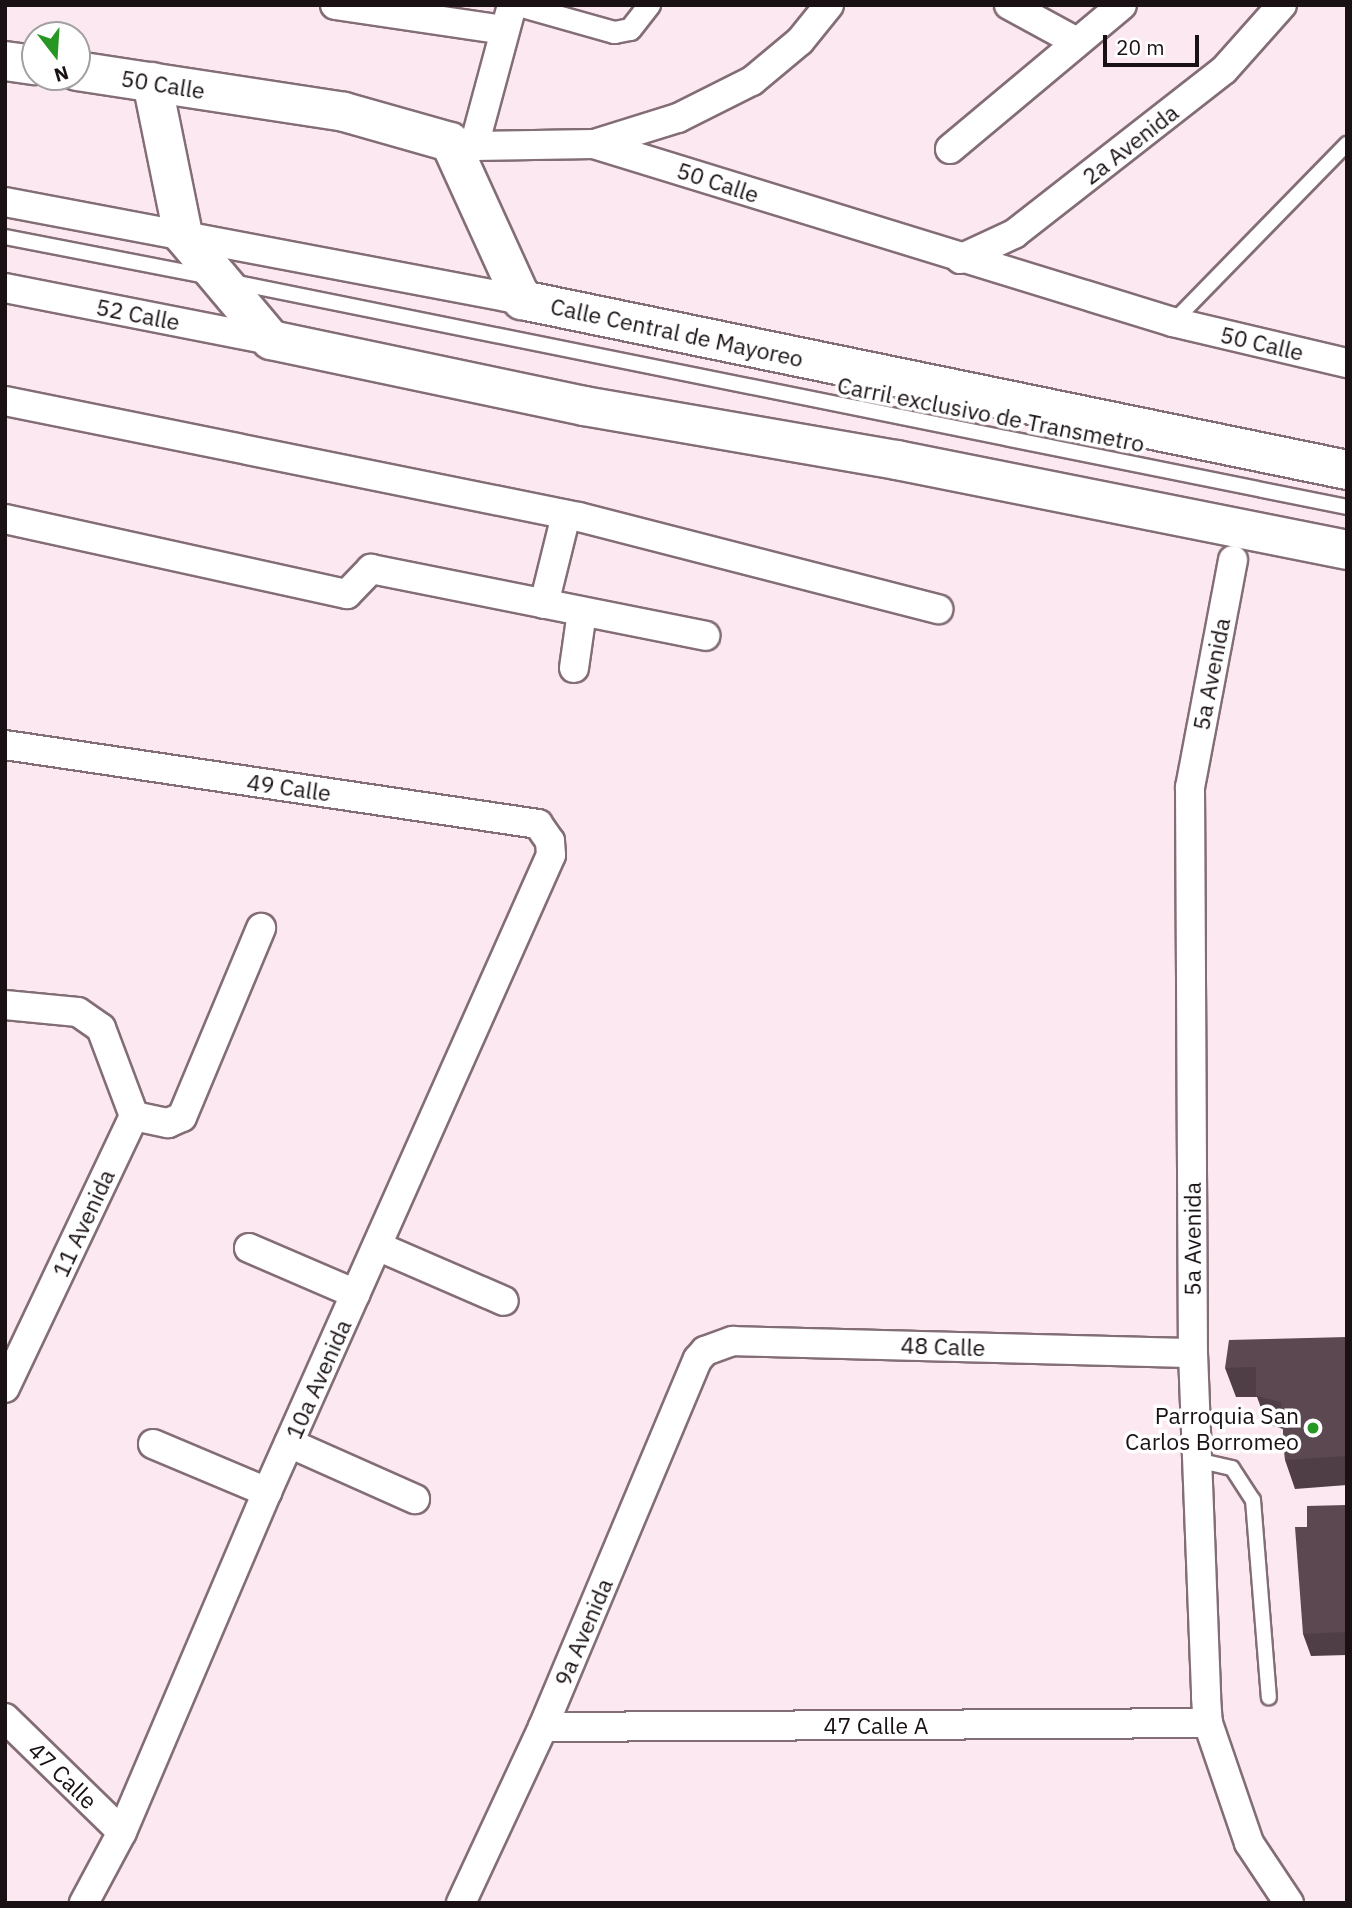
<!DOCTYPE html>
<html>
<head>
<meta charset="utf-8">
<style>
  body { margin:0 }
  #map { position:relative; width:1352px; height:1908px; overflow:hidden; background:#fce8f0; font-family:"IBM Plex Sans",sans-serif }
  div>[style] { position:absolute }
  .roads { filter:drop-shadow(2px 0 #836d76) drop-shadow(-2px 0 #836d76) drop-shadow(0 2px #836d76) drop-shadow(0 -2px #836d76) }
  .service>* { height:14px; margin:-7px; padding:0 7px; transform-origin:7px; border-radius:7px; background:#fff }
  .pedestrian>* { height:21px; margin:-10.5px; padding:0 10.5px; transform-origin:10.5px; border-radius:10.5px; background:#fff }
  .minor>* { height:28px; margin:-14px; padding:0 14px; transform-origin:14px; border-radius:14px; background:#fff }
  .secondary>* { height:38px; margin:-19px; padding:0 19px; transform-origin:19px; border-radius:19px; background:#fff }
  .wall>* { inset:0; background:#4f3e45 }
  .building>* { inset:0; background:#5c4850 }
  .dots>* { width:19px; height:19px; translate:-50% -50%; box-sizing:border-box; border:4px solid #fff; border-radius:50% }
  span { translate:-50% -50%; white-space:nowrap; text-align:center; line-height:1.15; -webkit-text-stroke:7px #fff; paint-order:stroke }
  .street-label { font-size:23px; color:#1a1115 }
  .poi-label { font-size:23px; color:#1a1115 }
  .right { translate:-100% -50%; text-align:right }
  .frame { position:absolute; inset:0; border:7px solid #1a1115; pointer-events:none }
  .north { position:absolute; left:21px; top:21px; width:70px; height:70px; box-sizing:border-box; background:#fff; border:2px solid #a3a0a1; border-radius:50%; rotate:163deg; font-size:19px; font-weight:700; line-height:28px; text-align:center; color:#1a1115 }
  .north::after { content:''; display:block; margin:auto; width:24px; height:32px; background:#279724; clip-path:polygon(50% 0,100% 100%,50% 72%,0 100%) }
  .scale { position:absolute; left:1103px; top:35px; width:96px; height:32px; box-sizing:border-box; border:4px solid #1a1115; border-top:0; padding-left:9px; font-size:21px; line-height:24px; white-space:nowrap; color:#1a1115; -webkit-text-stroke:5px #fff; paint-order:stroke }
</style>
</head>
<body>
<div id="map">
  <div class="roads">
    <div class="service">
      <i style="left:5px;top:237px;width:205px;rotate:11deg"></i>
      <i style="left:233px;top:282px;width:1136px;rotate:11.42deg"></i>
      <i style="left:1173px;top:322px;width:249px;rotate:-45.7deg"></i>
      <i style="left:1197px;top:1460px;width:36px;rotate:13deg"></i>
      <i style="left:1232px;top:1468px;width:38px;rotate:57deg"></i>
      <i style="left:1253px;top:1500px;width:198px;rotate:85.4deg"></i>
    </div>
    <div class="pedestrian">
      <i style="left:518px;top:5px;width:100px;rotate:15.7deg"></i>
      <i style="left:614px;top:32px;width:16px;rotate:-11deg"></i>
      <i style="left:630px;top:29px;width:31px;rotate:-52deg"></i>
    </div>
    <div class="minor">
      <i style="left:335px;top:5px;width:171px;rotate:8.4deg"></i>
      <i style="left:1009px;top:5px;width:77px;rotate:28.6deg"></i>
      <i style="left:450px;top:142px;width:24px;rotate:9deg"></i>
      <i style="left:474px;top:146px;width:120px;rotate:-1deg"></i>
      <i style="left:594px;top:144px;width:606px;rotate:17.09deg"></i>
      <i style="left:1173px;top:322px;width:179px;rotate:13.3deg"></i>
      <i style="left:594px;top:144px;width:88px;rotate:-17.2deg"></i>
      <i style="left:678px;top:118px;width:83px;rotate:-26.6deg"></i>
      <i style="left:752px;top:81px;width:62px;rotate:-39.8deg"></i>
      <i style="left:800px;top:41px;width:46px;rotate:-51.1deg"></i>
      <i style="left:474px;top:146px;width:146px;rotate:-74.9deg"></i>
      <i style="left:950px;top:149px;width:224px;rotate:-39.9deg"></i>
      <i style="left:5px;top:202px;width:526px;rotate:10.73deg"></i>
      <i style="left:960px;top:259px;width:60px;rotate:-24.8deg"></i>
      <i style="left:1014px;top:234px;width:266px;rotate:-38deg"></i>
      <i style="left:1224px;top:70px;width:87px;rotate:-48.3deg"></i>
      <i style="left:5px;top:288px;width:271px;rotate:11.1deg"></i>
      <i style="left:5px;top:401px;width:586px;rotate:11.43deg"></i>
      <i style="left:579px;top:517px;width:371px;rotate:14.4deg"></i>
      <i style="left:5px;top:519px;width:350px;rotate:12.4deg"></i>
      <i style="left:347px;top:594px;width:35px;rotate:-46deg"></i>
      <i style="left:371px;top:569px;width:341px;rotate:11.3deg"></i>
      <i style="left:1233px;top:560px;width:231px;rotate:100.7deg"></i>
      <i style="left:1190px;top:787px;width:566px;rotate:89.7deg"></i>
      <i style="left:1193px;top:1353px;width:344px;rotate:87.8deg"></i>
      <i style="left:1206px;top:1697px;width:26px;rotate:86deg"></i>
      <i style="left:1208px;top:1723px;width:127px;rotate:71.1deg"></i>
      <i style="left:1249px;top:1843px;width:72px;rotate:56.3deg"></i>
      <i style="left:544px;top:604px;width:92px;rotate:-76.1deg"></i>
      <i style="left:574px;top:668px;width:57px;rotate:-81.9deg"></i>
      <i style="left:5px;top:745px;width:539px;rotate:8.43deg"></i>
      <i style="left:538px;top:824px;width:21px;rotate:55deg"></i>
      <i style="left:550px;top:841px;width:14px;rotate:86deg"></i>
      <i style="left:551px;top:855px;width:697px;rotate:114.03deg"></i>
      <i style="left:267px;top:1492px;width:370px;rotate:113.1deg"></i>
      <i style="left:122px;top:1832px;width:81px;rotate:118.2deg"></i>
      <i style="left:5px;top:1005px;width:73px;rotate:5.5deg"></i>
      <i style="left:78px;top:1012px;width:28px;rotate:35deg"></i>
      <i style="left:101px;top:1028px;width:94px;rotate:69.4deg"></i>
      <i style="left:134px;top:1116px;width:301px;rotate:115.4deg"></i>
      <i style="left:134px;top:1116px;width:35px;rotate:12deg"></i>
      <i style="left:168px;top:1123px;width:15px;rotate:-23deg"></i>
      <i style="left:182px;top:1117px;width:205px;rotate:-67.3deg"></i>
      <i style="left:377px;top:1246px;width:138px;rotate:23.4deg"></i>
      <i style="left:249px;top:1248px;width:116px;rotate:23.3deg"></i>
      <i style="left:289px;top:1443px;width:138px;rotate:24deg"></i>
      <i style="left:153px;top:1444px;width:124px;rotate:22.8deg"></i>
      <i style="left:5px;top:1718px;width:163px;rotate:44.3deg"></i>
      <i style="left:543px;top:1727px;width:665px;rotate:-0.34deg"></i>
      <i style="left:461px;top:1903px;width:194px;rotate:-65deg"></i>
      <i style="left:543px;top:1727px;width:399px;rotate:-67.2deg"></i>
      <i style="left:698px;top:1359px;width:11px;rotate:-49deg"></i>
      <i style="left:705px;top:1351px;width:30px;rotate:-20deg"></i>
      <i style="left:733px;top:1341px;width:460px;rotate:1.5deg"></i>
    </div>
    <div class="secondary">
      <i style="left:5px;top:61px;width:30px;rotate:8deg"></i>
      <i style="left:77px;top:71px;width:270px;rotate:8.7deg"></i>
      <i style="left:344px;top:112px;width:110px;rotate:15.8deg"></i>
      <i style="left:450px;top:142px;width:174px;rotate:65.5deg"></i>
      <i style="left:522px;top:300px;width:842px;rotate:11.64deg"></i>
      <i style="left:152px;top:82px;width:156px;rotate:78.5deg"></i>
      <i style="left:183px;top:235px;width:137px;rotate:50deg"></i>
      <i style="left:271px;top:340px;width:320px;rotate:11.9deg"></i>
      <i style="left:584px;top:406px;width:318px;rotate:9.8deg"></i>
      <i style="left:897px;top:460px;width:459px;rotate:11.3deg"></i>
    </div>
  </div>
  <div class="wall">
    <i style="clip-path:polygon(1347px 1337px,1347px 1485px,1295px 1489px,1285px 1460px,1283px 1429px,1267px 1424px,1257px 1397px,1236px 1397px,1225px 1368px)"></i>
    <i style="clip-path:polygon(1347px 1505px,1347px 1655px,1311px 1656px,1303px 1634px,1307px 1527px)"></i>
  </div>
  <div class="building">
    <i style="clip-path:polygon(1347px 1337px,1347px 1456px,1285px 1460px,1281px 1402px,1256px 1396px,1256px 1367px,1225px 1368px,1229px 1340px)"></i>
    <i style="clip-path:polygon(1347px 1505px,1347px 1632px,1303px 1634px,1295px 1527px,1307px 1527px,1307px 1506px)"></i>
  </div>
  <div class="dots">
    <i style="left:1313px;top:1428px;background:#279724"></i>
  </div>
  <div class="street-label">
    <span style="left:163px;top:84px;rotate:9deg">50 Calle</span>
    <span style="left:1130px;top:144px;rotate:-38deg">2a Avenida</span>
    <span style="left:718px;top:182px;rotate:18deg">50 Calle</span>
    <span style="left:138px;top:314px;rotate:11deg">52 Calle</span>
    <span style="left:677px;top:332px;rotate:12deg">Calle Central de Mayoreo</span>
    <span style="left:1262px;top:343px;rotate:13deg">50 Calle</span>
    <span style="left:991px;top:414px;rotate:11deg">Carril exclusivo de Transmetro</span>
    <span style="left:1211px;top:674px;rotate:-79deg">5a Avenida</span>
    <span style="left:289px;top:787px;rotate:8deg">49 Calle</span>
    <span style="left:83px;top:1223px;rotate:-65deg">11 Avenida</span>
    <span style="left:1192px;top:1239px;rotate:-90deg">5a Avenida</span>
    <span style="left:943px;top:1346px;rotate:2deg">48 Calle</span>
    <span style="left:318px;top:1379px;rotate:-66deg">10a Avenida</span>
    <span style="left:583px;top:1632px;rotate:-67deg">9a Avenida</span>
    <span style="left:876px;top:1725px">47 Calle A</span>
    <span style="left:63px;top:1775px;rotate:44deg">47 Calle</span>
  </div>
  <div class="poi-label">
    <span class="right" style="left:1299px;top:1428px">Parroquia San<br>Carlos Borromeo</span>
  </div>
  <div class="frame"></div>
  <div class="north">N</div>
  <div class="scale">20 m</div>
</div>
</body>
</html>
